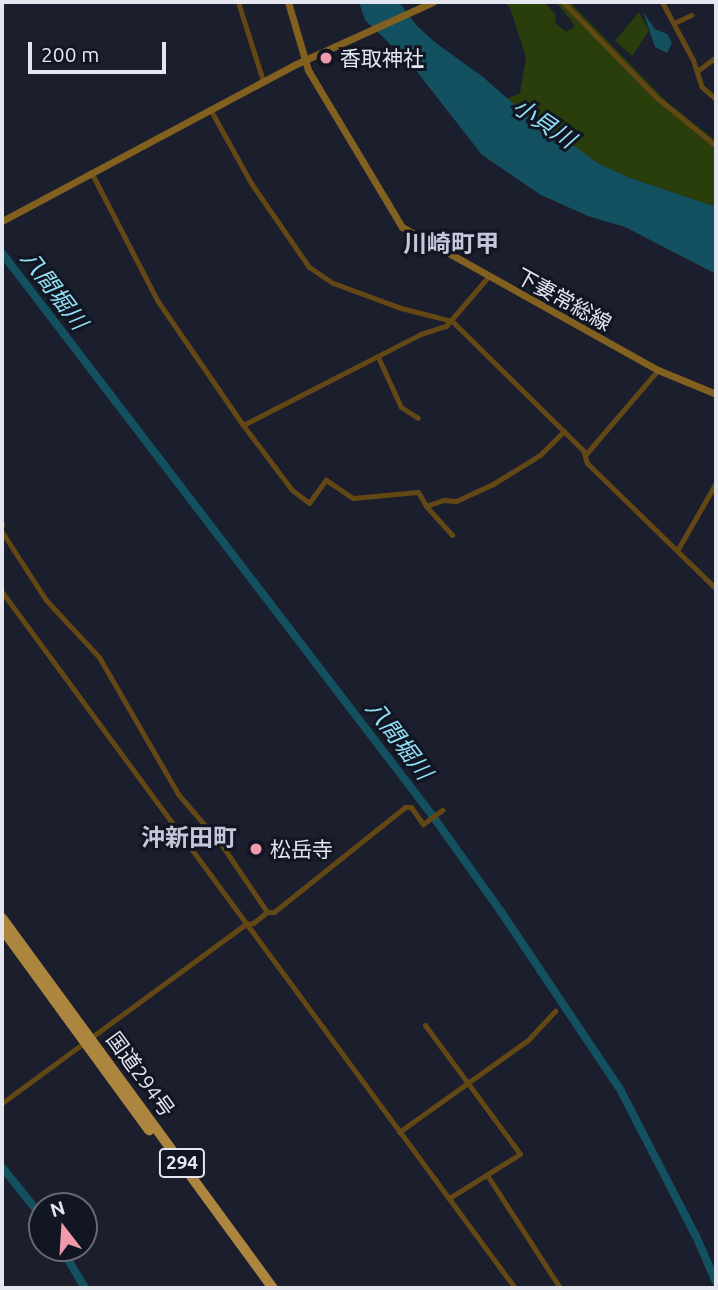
<!DOCTYPE html>
<html>
<head>
<meta charset="utf-8">
<style>
  body { margin:0 }
  #map { position:relative; width:718px; height:1290px; overflow:hidden; background:#1b1e2c; font-family:Ubuntu,"Noto Sans JP",sans-serif }
  div>[style] { position:absolute }
  .green>* { inset:0; background:#2a3e0b }
  .water>* { inset:0; background:#135160 }
  .river>* { height:8px; margin:-4px; padding:0 4px; transform-origin:4px; border-radius:4px; background:#135160 }
  .street>* { height:5px; margin:-2.5px; padding:0 2.5px; transform-origin:2.5px; border-radius:2.5px; background:#634815 }
  .secondary>* { height:7px; margin:-3.5px; padding:0 3.5px; transform-origin:3.5px; border-radius:3.5px; background:#82601f }
  .highway>* { height:10px; margin:-5px; padding:0 5px; transform-origin:5px; border-radius:5px; background:#ac853e }
  .dots>* { width:19px; height:19px; translate:-50% -50%; box-sizing:border-box; border:4px solid #121522; border-radius:50% }
  span { translate:-50% -50%; white-space:nowrap; text-align:center; line-height:1.15; -webkit-text-stroke:6px #121522; paint-order:stroke }
  .shield-label span { padding:2px 5px; background:#121522; border:2px solid; border-radius:5px; -webkit-text-stroke-width:0 }
  .shield-label { font-size:19px; color:#e4e6f0; font-weight:700 }
  .poi-label { font-size:21px; color:#e4e6f0 }
  .left { translate:0 -50%; text-align:left }
  .street-label { font-size:21px; color:#e4e6f0 }
  .water-label { font-size:23px; color:#91dff5; font-style:italic }
  .quarter-label { font-size:24px; color:#c3c7da; font-weight:700 }
  .frame { position:absolute; inset:0; border:4px solid #e4e6f0; pointer-events:none }
  .north { position:absolute; left:28px; top:1192px; width:70px; height:70px; box-sizing:border-box; background:#121522; border:2px solid #666974; border-radius:50%; rotate:343deg; font-size:19px; font-weight:700; line-height:28px; text-align:center; color:#e4e6f0 }
  .north::after { content:''; display:block; margin:auto; width:24px; height:32px; background:#f29aad; clip-path:polygon(50% 0,100% 100%,50% 72%,0 100%) }
  .scale { position:absolute; left:28px; top:42px; width:138px; height:32px; box-sizing:border-box; border:4px solid #e4e6f0; border-top:0; padding-left:9px; font-size:21px; line-height:24px; white-space:nowrap; color:#e4e6f0; -webkit-text-stroke:5px #121522; paint-order:stroke }
</style>
</head>
<body>
<div id="map">
  <div class="green">
    <i style="clip-path:polygon(505px 2px,544px 2px,556px 15px,555px 23px,566px 32px,575px 26px,556px 2px,561px 2px,649px 91px,716px 148px,716px 207px,630px 178px,597px 163px,556px 132px,540px 127px,506px 99px,520px 93px,526px 57px,510px 8px)"></i>
    <i style="clip-path:polygon(566px 2px,570px 2px,666px 101px,716px 141px,716px 145px,664px 103px)"></i>
    <i style="clip-path:polygon(639px 12px,649px 31px,632px 56px,615px 41px)"></i>
  </div>
  <div class="water">
    <i style="clip-path:polygon(359px 2px,399px 2px,417px 26px,436px 43px,483px 77px,540px 127px,556px 132px,597px 163px,630px 178px,716px 207px,716px 274px,625px 227px,588px 216px,541px 195px,482px 155px,411px 64px,365px 20px)"></i>
    <i style="clip-path:polygon(643px 12px,655px 29px,667px 34px,672px 43px,667px 53px,655px 47px)"></i>
  </div>
  <div class="river">
    <i style="left:2px;top:253px;width:708px;rotate:52.58deg"></i>
    <i style="left:432px;top:815px;width:120px;rotate:54.5deg"></i>
    <i style="left:502px;top:913px;width:214px;rotate:56.2deg"></i>
    <i style="left:621px;top:1091px;width:163px;rotate:62.7deg"></i>
    <i style="left:696px;top:1236px;width:50px;rotate:66.5deg"></i>
    <i style="left:2px;top:1167px;width:64px;rotate:51.3deg"></i>
    <i style="left:61px;top:1248px;width:47px;rotate:59deg"></i>
  </div>
  <div class="street">
    <i style="left:238px;top:2px;width:83px;rotate:72.4deg"></i>
    <i style="left:563px;top:2px;width:133px;rotate:45.6deg"></i>
    <i style="left:656px;top:97px;width:77px;rotate:39.2deg"></i>
    <i style="left:662px;top:2px;width:66px;rotate:61.9deg"></i>
    <i style="left:693px;top:60px;width:28px;rotate:72deg"></i>
    <i style="left:702px;top:87px;width:18px;rotate:41deg"></i>
    <i style="left:674px;top:23px;width:19px;rotate:-25deg"></i>
    <i style="left:697px;top:71px;width:24px;rotate:-36deg"></i>
    <i style="left:210px;top:109px;width:85px;rotate:61deg"></i>
    <i style="left:251px;top:183px;width:102px;rotate:55.4deg"></i>
    <i style="left:309px;top:267px;width:29px;rotate:34deg"></i>
    <i style="left:333px;top:283px;width:72px;rotate:20.2deg"></i>
    <i style="left:401px;top:308px;width:53px;rotate:14.3deg"></i>
    <i style="left:452px;top:321px;width:184px;rotate:44.6deg"></i>
    <i style="left:583px;top:450px;width:14px;rotate:73deg"></i>
    <i style="left:587px;top:463px;width:180px;rotate:44.3deg"></i>
    <i style="left:91px;top:172px;width:144px;rotate:62.7deg"></i>
    <i style="left:157px;top:300px;width:152px;rotate:55.5deg"></i>
    <i style="left:243px;top:425px;width:81px;rotate:53deg"></i>
    <i style="left:292px;top:490px;width:21px;rotate:37deg"></i>
    <i style="left:309px;top:503px;width:29px;rotate:-54deg"></i>
    <i style="left:326px;top:480px;width:32px;rotate:34deg"></i>
    <i style="left:353px;top:498px;width:65px;rotate:-5.3deg"></i>
    <i style="left:418px;top:492px;width:16px;rotate:60deg"></i>
    <i style="left:426px;top:506px;width:18px;rotate:-19deg"></i>
    <i style="left:443px;top:500px;width:13px;rotate:4deg"></i>
    <i style="left:456px;top:501px;width:41px;rotate:-24.7deg"></i>
    <i style="left:493px;top:484px;width:55px;rotate:-31.7deg"></i>
    <i style="left:540px;top:455px;width:34px;rotate:-45deg"></i>
    <i style="left:378px;top:357px;width:55px;rotate:65.3deg"></i>
    <i style="left:401px;top:407px;width:20px;rotate:33deg"></i>
    <i style="left:243px;top:425px;width:200px;rotate:-27.1deg"></i>
    <i style="left:421px;top:334px;width:26px;rotate:-18deg"></i>
    <i style="left:446px;top:326px;width:65px;rotate:-49.4deg"></i>
    <i style="left:586px;top:454px;width:111px;rotate:-49.4deg"></i>
    <i style="left:426px;top:506px;width:39px;rotate:48deg"></i>
    <i style="left:2px;top:524px;width:1px;rotate:90deg"></i>
    <i style="left:2px;top:532px;width:81px;rotate:57.1deg"></i>
    <i style="left:46px;top:600px;width:78px;rotate:47.1deg"></i>
    <i style="left:99px;top:657px;width:158px;rotate:60deg"></i>
    <i style="left:178px;top:794px;width:66px;rotate:49.3deg"></i>
    <i style="left:221px;top:844px;width:82px;rotate:55.9deg"></i>
    <i style="left:678px;top:549px;width:76px;rotate:-60.1deg"></i>
    <i style="left:2px;top:592px;width:865px;rotate:53.61deg"></i>
    <i style="left:425px;top:1025px;width:160px;rotate:53.6deg"></i>
    <i style="left:520px;top:1154px;width:84px;rotate:148.2deg"></i>
    <i style="left:2px;top:1103px;width:303px;rotate:-36.3deg"></i>
    <i style="left:246px;top:924px;width:7px;rotate:-8deg"></i>
    <i style="left:253px;top:923px;width:18px;rotate:-38deg"></i>
    <i style="left:267px;top:912px;width:7px"></i>
    <i style="left:274px;top:912px;width:168px;rotate:-38.7deg"></i>
    <i style="left:405px;top:807px;width:6px"></i>
    <i style="left:411px;top:807px;width:21px;rotate:55deg"></i>
    <i style="left:423px;top:824px;width:24px;rotate:-36deg"></i>
    <i style="left:399px;top:1132px;width:158px;rotate:-35.5deg"></i>
    <i style="left:528px;top:1040px;width:40px;rotate:-47deg"></i>
    <i style="left:487px;top:1175px;width:135px;rotate:57.1deg"></i>
  </div>
  <div class="secondary">
    <i style="left:288px;top:2px;width:71px;rotate:73.6deg"></i>
    <i style="left:308px;top:70px;width:183px;rotate:59.1deg"></i>
    <i style="left:402px;top:227px;width:293px;rotate:29.2deg"></i>
    <i style="left:658px;top:370px;width:63px;rotate:22.5deg"></i>
    <i style="left:2px;top:221px;width:331px;rotate:-28.1deg"></i>
    <i style="left:294px;top:65px;width:153px;rotate:-24.4deg"></i>
  </div>
  <div class="highway">
    <i style="left:2px;top:918px;width:459px;rotate:53.8deg"></i>
    <i style="left:3px;top:930px;width:248px;rotate:53.9deg"></i>
  </div>
  <div class="dots">
    <i style="left:326px;top:58px;background:#f29aad"></i>
    <i style="left:256px;top:849px;background:#f29aad"></i>
  </div>
  <div class="shield-label">
    <span style="left:182px;top:1163px">294</span>
  </div>
  <div class="poi-label">
    <span class="left" style="left:340px;top:58px">香取神社</span>
    <span class="left" style="left:270px;top:849px">松岳寺</span>
  </div>
  <div class="street-label">
    <span style="left:564px;top:299px;rotate:29deg">下妻常総線</span>
    <span style="left:141px;top:1074px;rotate:54deg">国道294号</span>
  </div>
  <div class="water-label">
    <span style="left:544px;top:123px;rotate:34deg">小貝川</span>
    <span style="left:54px;top:290px;rotate:53deg">八間堀川</span>
    <span style="left:399px;top:740px;rotate:53deg">八間堀川</span>
  </div>
  <div class="quarter-label">
    <span style="left:451px;top:244px">川崎町甲</span>
    <span style="left:189px;top:838px">沖新田町</span>
  </div>
  <div class="frame"></div>
  <div class="north">N</div>
  <div class="scale">200 m</div>
</div>
</body>
</html>
